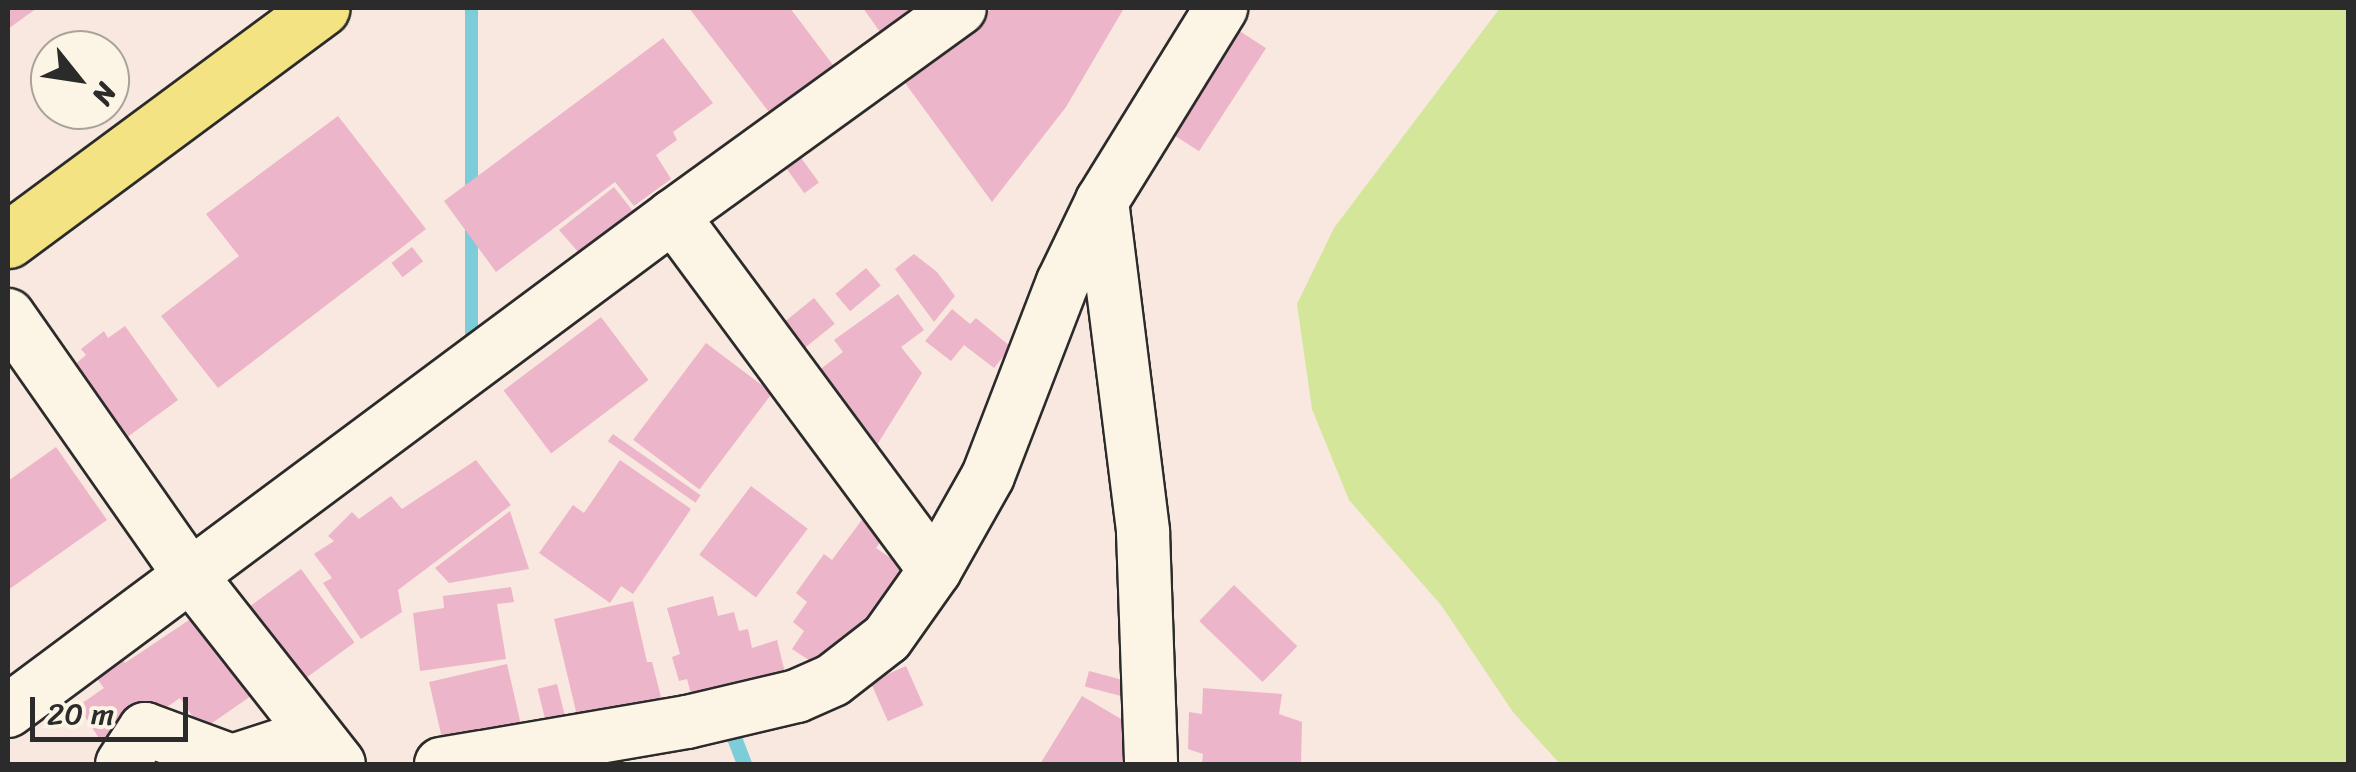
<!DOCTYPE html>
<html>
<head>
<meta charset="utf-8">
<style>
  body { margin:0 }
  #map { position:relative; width:2356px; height:772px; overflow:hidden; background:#f9e8df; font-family:Sriracha,sans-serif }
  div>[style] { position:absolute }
  .green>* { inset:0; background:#d3e69a }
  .water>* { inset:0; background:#7dccda; transform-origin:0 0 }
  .stream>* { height:15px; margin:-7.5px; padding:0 7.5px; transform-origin:7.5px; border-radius:7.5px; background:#7dccda }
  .building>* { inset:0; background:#edb5c9; transform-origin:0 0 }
  .roads { filter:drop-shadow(2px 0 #2b2b2b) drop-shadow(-2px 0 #2b2b2b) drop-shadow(0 2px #2b2b2b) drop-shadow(0 -2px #2b2b2b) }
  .minor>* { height:52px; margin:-26px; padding:0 26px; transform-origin:26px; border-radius:26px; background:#fcf5e5 }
  .highway>* { height:55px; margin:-27.5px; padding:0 27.5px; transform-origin:27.5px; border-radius:27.5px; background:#f4e382 }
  span { translate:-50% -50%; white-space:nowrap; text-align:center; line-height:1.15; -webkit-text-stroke:8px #fcf5e5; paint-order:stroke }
  .frame { position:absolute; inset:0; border:10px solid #2b2b2b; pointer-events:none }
  .north { position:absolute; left:30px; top:30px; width:100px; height:100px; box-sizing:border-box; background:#fcf5e5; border:2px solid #a8a49b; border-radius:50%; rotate:120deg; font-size:28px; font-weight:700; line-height:40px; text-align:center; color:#2b2b2b }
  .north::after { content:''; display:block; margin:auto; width:35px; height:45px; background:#2b2b2b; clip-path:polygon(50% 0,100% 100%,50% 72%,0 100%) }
  .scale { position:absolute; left:30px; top:697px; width:158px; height:45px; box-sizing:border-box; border:5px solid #2b2b2b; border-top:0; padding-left:12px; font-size:30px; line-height:35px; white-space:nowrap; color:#2b2b2b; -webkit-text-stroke:8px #fcf5e5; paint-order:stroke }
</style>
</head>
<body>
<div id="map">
  <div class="green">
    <i style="clip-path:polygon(1500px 8px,2348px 8px,2348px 764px,1560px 764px,1513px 712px,1441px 605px,1349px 500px,1312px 409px,1297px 304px,1334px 228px)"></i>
  </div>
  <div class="water">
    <i style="left:465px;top:8px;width:13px;height:329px"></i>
  </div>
  <div class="stream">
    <i style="left:730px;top:727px;width:40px;rotate:69deg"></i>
  </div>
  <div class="building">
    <i style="clip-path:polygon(8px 8px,37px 8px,8px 29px)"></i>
    <i style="clip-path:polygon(689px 8px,790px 8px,836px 69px,772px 116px)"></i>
    <i style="clip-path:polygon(863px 8px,914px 8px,880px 32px)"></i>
    <i style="clip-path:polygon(993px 8px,1124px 8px,1066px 107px,992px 202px,900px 76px)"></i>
    <i style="left:1235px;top:28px;width:37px;height:123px;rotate:33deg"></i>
    <i style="clip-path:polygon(663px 38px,713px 103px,673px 132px,677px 140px,656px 155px,671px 179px,634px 206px,615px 182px,496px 272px,444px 201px)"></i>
    <i style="clip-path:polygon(338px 116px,426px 229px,218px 388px,161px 316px,239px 256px,206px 214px)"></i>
    <i style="left:796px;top:151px;width:39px;height:18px;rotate:54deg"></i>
    <i style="clip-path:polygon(614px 187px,632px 210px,639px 206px,643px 210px,580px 254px,559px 230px)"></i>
    <i style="left:412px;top:247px;width:18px;height:26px;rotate:52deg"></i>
    <i style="clip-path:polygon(914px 254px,937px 272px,955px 296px,934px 322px,895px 269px)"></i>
    <i style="left:866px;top:268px;width:23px;height:40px;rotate:50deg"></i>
    <i style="clip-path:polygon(898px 294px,924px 330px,901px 347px,922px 373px,875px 448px,818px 371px,843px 352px,834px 340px)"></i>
    <i style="left:814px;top:298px;width:33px;height:42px;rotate:51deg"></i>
    <i style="clip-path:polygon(952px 309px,970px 324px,976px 318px,1011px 347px,994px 368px,964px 345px,951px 361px,925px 341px)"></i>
    <i style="left:601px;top:317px;width:79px;height:122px;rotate:53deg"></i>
    <i style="clip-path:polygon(125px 326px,178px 400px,126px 438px,73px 366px,86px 355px,81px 349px,104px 331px,108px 338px)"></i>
    <i style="left:706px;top:343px;width:83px;height:121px;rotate:37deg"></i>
    <i style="left:613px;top:434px;width:107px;height:9px;rotate:35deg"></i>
    <i style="clip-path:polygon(56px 447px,107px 520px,8px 590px,8px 481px)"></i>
    <i style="clip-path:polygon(476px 460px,511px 505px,398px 590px,402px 612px,361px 639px,323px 583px,332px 578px,314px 554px,334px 541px,328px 536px,352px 512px,359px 519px,391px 496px,402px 509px)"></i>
    <i style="clip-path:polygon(620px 460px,691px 509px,633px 594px,621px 586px,610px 603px,539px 553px,573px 505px,584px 513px)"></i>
    <i style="left:751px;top:486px;width:71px;height:86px;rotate:37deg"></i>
    <i style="clip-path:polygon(510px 511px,529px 569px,449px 583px,435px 568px)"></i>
    <i style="clip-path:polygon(864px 517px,886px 534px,876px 548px,914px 574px,880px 620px,872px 614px,838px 660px,818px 666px,792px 649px,804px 631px,793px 622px,807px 602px,796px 593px,824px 554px,832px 560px)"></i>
    <i style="left:301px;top:569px;width:91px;height:63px;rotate:54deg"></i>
    <i style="left:1234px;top:585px;width:88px;height:50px;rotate:44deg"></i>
    <i style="clip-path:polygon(511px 587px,514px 602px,497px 604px,506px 659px,420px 671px,413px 613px,444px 608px,443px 596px)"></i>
    <i style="clip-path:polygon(713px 596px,718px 616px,734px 612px,739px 631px,748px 629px,752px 648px,777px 640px,787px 681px,694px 706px,687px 679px,679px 681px,672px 657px,680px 654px,667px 608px)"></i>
    <i style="clip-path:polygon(633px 601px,647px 662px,652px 662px,661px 697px,659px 713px,578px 720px,554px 619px)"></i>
    <i style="clip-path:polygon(195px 616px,251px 696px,202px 730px,180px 698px,106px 749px,78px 706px,104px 688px,95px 676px,122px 657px,125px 663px)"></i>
    <i style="left:507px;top:664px;width:62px;height:80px;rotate:77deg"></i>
    <i style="left:906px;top:666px;width:43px;height:39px;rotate:66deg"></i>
    <i style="left:1089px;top:671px;width:38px;height:16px;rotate:15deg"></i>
    <i style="left:557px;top:684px;width:33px;height:20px;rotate:76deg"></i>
    <i style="clip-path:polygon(1203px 688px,1282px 694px,1279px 714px,1302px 722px,1301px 764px,1202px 764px,1203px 754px,1188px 749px,1189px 712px,1202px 714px)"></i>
    <i style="clip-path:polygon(1082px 696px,1128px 723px,1123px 732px,1131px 737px,1123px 751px,1135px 757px,1130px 764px,1040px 764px)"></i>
  </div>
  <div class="roads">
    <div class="minor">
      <i style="left:1102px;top:201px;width:334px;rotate:82.9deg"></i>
      <i style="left:1143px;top:532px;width:232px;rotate:88deg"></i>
      <i style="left:673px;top:216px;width:354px;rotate:-35.9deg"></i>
      <i style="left:8px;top:315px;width:319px;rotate:55deg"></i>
      <i style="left:191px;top:576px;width:239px;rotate:51.8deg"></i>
      <i style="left:8px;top:711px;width:829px;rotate:-36.66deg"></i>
      <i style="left:673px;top:216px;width:440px;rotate:53.5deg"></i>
      <i style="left:122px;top:764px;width:42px;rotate:-56.7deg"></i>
      <i style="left:145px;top:729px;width:93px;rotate:20.2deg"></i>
      <i style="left:232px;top:761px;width:87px;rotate:-18deg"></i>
      <i style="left:441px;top:764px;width:250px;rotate:-9.7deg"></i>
      <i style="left:687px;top:722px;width:113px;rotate:-13.3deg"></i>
      <i style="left:797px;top:696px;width:39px;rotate:-24deg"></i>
      <i style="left:833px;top:680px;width:68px;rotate:-37.9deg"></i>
      <i style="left:887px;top:638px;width:83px;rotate:-54.8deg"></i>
      <i style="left:935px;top:570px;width:108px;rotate:-60.6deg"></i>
      <i style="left:988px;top:476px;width:208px;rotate:-68.9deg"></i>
      <i style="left:1063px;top:282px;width:90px;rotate:-64.3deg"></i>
      <i style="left:1102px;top:201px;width:227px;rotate:-58.3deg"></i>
    </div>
    <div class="highway">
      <i style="left:8px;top:240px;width:390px;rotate:-36.5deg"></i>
    </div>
  </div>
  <div class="frame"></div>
  <div class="north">N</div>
  <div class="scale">20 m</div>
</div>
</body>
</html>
